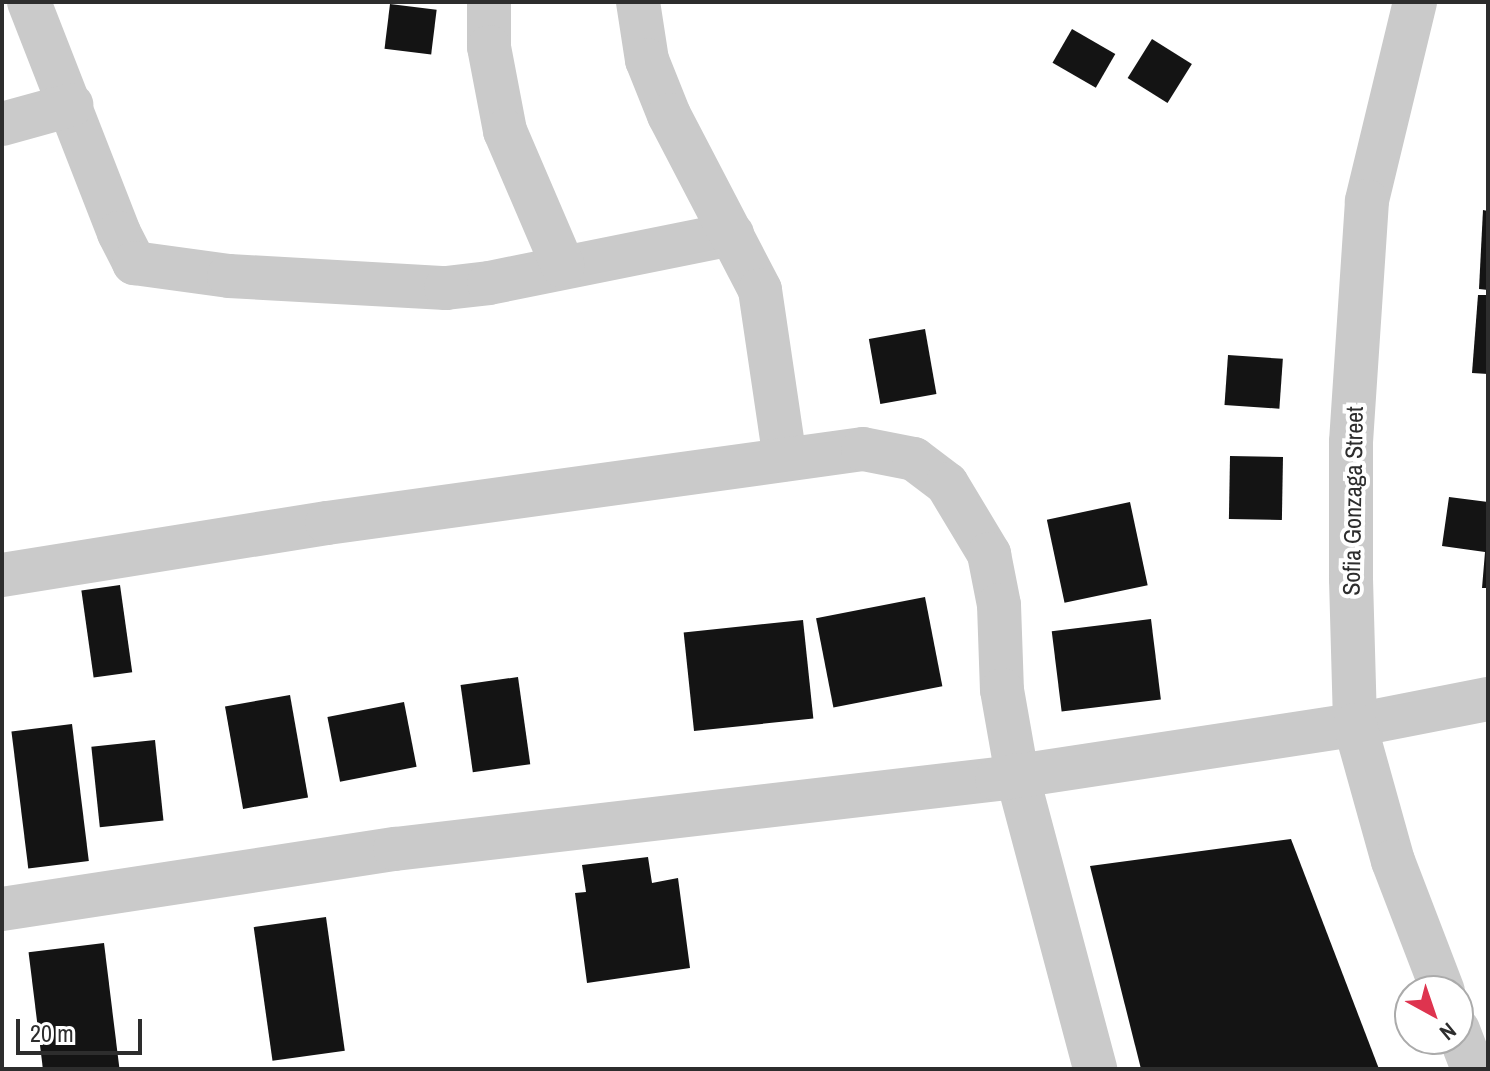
<!DOCTYPE html>
<html>
<head>
<meta charset="utf-8">
<style>
  body { margin:0 }
  #map { position:relative; width:1490px; height:1071px; overflow:hidden; background:#fff; font-family:"Archivo Narrow",sans-serif }
  div>[style] { position:absolute }
  .building>* { inset:0; background:#141414; transform-origin:0 0 }
  .minor>* { height:44px; margin:-22px; padding:0 22px; transform-origin:22px; border-radius:22px; background:#cacaca }
  .tertiary>* { height:44px; margin:-22px; padding:0 22px; transform-origin:22px; border-radius:22px; background:#cacaca }
  span { translate:-50% -50%; white-space:nowrap; text-align:center; line-height:1.15; -webkit-text-stroke:8px #fff; paint-order:stroke }
  .street-label { font-size:24px; color:#2d2d2d }
  .frame { position:absolute; inset:0; border:4px solid #2d2d2d; pointer-events:none }
  .north { position:absolute; left:1394px; top:975px; width:80px; height:80px; box-sizing:border-box; background:#fff; border:2px solid #ababab; border-radius:50%; rotate:140deg; font-size:22px; font-weight:700; line-height:32px; text-align:center; color:#2d2d2d }
  .north::after { content:''; display:block; margin:auto; width:28px; height:36px; background:#de344f; clip-path:polygon(50% 0,100% 100%,50% 72%,0 100%) }
  .scale { position:absolute; left:16px; top:1019px; width:126px; height:36px; box-sizing:border-box; border:4px solid #2d2d2d; border-top:0; padding-left:10px; font-size:24px; line-height:28px; white-space:nowrap; color:#2d2d2d; -webkit-text-stroke:6px #fff; paint-order:stroke }
</style>
</head>
<body>
<div id="map">
  <div class="building">
    <i style="left:390px;top:4px;width:47px;height:45px;rotate:7deg"></i>
    <i style="left:1072px;top:29px;width:50px;height:39px;rotate:30deg"></i>
    <i style="left:1152px;top:39px;width:47px;height:46px;rotate:32deg"></i>
    <i style="clip-path:polygon(1483px 210px,1488px 211px,1488px 290px,1479px 289px)"></i>
    <i style="clip-path:polygon(1478px 295px,1488px 295px,1488px 374px,1472px 373px)"></i>
    <i style="left:925px;top:329px;width:66px;height:57px;rotate:80deg"></i>
    <i style="left:1228px;top:355px;width:55px;height:50px;rotate:4deg"></i>
    <i style="left:1230px;top:456px;width:53px;height:63px;rotate:1deg"></i>
    <i style="clip-path:polygon(1449px 497px,1488px 502px,1488px 588px,1482px 588px,1485px 552px,1442px 546px)"></i>
    <i style="left:1130px;top:502px;width:85px;height:85px;rotate:78deg"></i>
    <i style="left:120px;top:585px;width:88px;height:39px;rotate:82deg"></i>
    <i style="left:925px;top:597px;width:91px;height:111px;rotate:79deg"></i>
    <i style="left:1151px;top:619px;width:81px;height:100px;rotate:83deg"></i>
    <i style="left:803px;top:620px;width:99px;height:120px;rotate:84deg"></i>
    <i style="left:518px;top:677px;width:88px;height:58px;rotate:82deg"></i>
    <i style="left:290px;top:695px;width:104px;height:66px;rotate:80deg"></i>
    <i style="left:404px;top:702px;width:66px;height:78px;rotate:79deg"></i>
    <i style="left:72px;top:724px;width:138px;height:61px;rotate:83deg"></i>
    <i style="left:155px;top:740px;width:81px;height:64px;rotate:84deg"></i>
    <i style="clip-path:polygon(1291px 839px,1379px 1069px,1141px 1069px,1090px 866px)"></i>
    <i style="clip-path:polygon(648px 857px,652px 883px,678px 878px,690px 968px,587px 983px,575px 893px,586px 892px,582px 865px)"></i>
    <i style="left:326px;top:917px;width:135px;height:73px;rotate:82deg"></i>
    <i style="left:104px;top:943px;width:126px;height:76px;rotate:83deg"></i>
  </div>
  <div class="minor">
    <i style="left:29px;top:2px;width:248px;rotate:68.7deg"></i>
    <i style="left:119px;top:233px;width:34px;rotate:63deg"></i>
    <i style="left:134px;top:263px;width:96px;rotate:7.8deg"></i>
    <i style="left:229px;top:276px;width:217px;rotate:3.2deg"></i>
    <i style="left:446px;top:288px;width:43px;rotate:-6.6deg"></i>
    <i style="left:489px;top:283px;width:248px;rotate:-11.4deg"></i>
    <i style="left:489px;top:2px;width:45px;rotate:90deg"></i>
    <i style="left:489px;top:47px;width:86px;rotate:79.2deg"></i>
    <i style="left:505px;top:131px;width:147px;rotate:66.8deg"></i>
    <i style="left:638px;top:2px;width:59px;rotate:81.2deg"></i>
    <i style="left:647px;top:60px;width:59px;rotate:68.2deg"></i>
    <i style="left:669px;top:115px;width:197px;rotate:62.5deg"></i>
    <i style="left:760px;top:290px;width:171px;rotate:81.6deg"></i>
    <i style="left:2px;top:124px;width:72px;rotate:-15.4deg"></i>
    <i style="left:2px;top:575px;width:329px;rotate:-9.1deg"></i>
    <i style="left:327px;top:523px;width:541px;rotate:-7.86deg"></i>
    <i style="left:863px;top:449px;width:52px;rotate:11.1deg"></i>
    <i style="left:914px;top:459px;width:41px;rotate:37.1deg"></i>
    <i style="left:947px;top:484px;width:82px;rotate:59deg"></i>
    <i style="left:989px;top:554px;width:52px;rotate:78.9deg"></i>
    <i style="left:999px;top:605px;width:85px;rotate:88deg"></i>
    <i style="left:1002px;top:690px;width:86px;rotate:80deg"></i>
    <i style="left:1017px;top:775px;width:304px;rotate:75.1deg"></i>
    <i style="left:2px;top:909px;width:398px;rotate:-8.7deg"></i>
    <i style="left:395px;top:849px;width:606px;rotate:-6.63deg"></i>
    <i style="left:997px;top:779px;width:362px;rotate:-8.6deg"></i>
    <i style="left:1355px;top:725px;width:136px;rotate:-11.1deg"></i>
  </div>
  <div class="tertiary">
    <i style="left:1415px;top:2px;width:205px;rotate:103.6deg"></i>
    <i style="left:1367px;top:201px;width:242px;rotate:93.8deg"></i>
    <i style="left:1351px;top:442px;width:137px;rotate:90deg"></i>
    <i style="left:1351px;top:579px;width:146px;rotate:88.4deg"></i>
    <i style="left:1355px;top:725px;width:141px;rotate:74.4deg"></i>
    <i style="left:1393px;top:861px;width:139px;rotate:69deg"></i>
    <i style="left:1458px;top:1030px;width:42px;rotate:69deg"></i>
  </div>
  <div class="street-label">
    <span style="left:1353px;top:501px;rotate:-89deg">Sofia Gonzaga Street</span>
  </div>
  <div class="frame"></div>
  <div class="north">N</div>
  <div class="scale">20 m</div>
</div>
</body>
</html>
